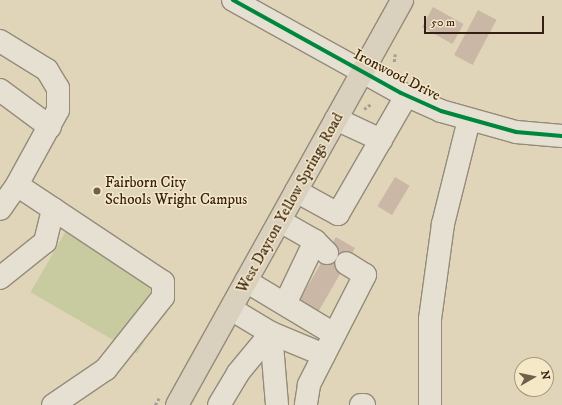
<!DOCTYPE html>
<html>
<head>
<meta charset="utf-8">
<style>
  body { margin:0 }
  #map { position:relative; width:562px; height:405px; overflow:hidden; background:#e0d5b9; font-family:"IM FELL DW Pica",serif }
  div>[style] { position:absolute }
  .green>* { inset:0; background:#c8caa0; transform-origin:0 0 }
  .building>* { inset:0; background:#cab7a6; transform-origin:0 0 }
  .path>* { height:2.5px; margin-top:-1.25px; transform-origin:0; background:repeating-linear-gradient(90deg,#a59f93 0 3px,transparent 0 5px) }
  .roads { filter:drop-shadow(1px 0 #948b7a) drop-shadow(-1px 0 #948b7a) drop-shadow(0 1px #948b7a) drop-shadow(0 -1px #948b7a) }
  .minor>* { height:22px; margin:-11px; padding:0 11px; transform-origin:11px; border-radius:11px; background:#e5e0d2 }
  .major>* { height:22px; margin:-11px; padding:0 11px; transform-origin:11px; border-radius:11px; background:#d9d0bd }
  .cycleway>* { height:4px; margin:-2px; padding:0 2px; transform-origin:2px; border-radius:2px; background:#00873e }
  .dots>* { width:11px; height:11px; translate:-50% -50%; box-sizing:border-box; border:2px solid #f5e8c7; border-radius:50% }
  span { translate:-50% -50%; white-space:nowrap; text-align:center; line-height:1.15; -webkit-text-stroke:3px #f5e8c7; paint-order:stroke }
  .street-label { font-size:15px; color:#351f12 }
  .poi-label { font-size:15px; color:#351f12 }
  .left { translate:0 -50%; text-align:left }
  .north { position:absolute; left:514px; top:357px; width:40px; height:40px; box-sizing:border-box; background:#f5e8c7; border:1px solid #a8987f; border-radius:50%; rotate:81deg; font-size:11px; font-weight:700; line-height:16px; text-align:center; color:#351f12 }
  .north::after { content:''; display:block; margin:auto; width:14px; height:18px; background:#715f4c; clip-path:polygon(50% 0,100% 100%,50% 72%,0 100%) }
  .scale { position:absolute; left:424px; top:16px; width:120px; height:18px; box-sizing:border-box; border:2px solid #351f12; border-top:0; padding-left:5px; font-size:12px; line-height:14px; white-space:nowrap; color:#351f12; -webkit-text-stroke:3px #f5e8c7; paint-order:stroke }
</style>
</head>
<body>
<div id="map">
  <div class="green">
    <i style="left:67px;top:229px;width:123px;height:73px;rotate:30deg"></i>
  </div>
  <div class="building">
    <i style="left:433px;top:7px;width:35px;height:23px;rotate:29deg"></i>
    <i style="left:478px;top:10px;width:21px;height:51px;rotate:28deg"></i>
    <i style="left:395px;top:177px;width:17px;height:34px;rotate:31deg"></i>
    <i style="left:336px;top:237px;width:22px;height:80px;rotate:30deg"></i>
  </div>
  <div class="path">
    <i style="left:394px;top:62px;width:8px;rotate:-83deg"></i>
    <i style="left:364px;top:109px;width:9px;rotate:-36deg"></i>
    <i style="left:155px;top:405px;width:8px;rotate:-60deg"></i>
  </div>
  <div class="roads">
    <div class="minor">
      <i style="left:233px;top:0;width:192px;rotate:29deg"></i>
      <i style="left:401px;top:93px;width:44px;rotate:24.2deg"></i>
      <i style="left:441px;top:111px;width:78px;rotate:15.6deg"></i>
      <i style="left:516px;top:132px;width:46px;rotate:5deg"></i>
      <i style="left:0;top:41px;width:55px;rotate:31.7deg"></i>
      <i style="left:47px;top:70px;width:21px;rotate:59deg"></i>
      <i style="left:58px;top:88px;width:22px;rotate:90deg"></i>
      <i style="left:58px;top:110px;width:85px;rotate:118.7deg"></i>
      <i style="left:17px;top:185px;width:29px;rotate:125deg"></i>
      <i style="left:0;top:90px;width:62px;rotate:36.5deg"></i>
      <i style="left:336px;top:119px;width:50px;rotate:25deg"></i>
      <i style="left:17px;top:185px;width:175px;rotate:33.6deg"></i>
      <i style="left:163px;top:282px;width:15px;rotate:90deg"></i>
      <i style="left:163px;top:297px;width:92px;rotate:128.4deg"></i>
      <i style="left:106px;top:369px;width:64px;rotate:145.8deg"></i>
      <i style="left:296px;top:191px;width:48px;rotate:28.7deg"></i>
      <i style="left:338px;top:214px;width:136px;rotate:-60deg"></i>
      <i style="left:280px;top:221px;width:40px;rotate:29.7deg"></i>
      <i style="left:315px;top:241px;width:17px;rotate:45deg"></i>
      <i style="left:0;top:278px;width:58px;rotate:-38.7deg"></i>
      <i style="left:45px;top:242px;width:34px;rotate:-76deg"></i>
      <i style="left:246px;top:281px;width:103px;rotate:31.1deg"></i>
      <i style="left:285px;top:304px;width:70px;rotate:-64.5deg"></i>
      <i style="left:231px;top:309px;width:47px;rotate:31deg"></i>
      <i style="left:271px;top:333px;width:57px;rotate:22.5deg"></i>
      <i style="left:324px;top:355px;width:34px;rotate:117deg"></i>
      <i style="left:309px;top:385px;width:20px;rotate:99deg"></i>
      <i style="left:271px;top:333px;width:72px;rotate:85.2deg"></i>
      <i style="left:324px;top:355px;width:90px;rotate:-62.9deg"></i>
      <i style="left:365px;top:275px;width:22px;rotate:-148deg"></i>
      <i style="left:219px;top:405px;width:37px;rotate:-59deg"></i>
      <i style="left:238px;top:373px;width:52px;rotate:-50.5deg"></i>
      <i style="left:361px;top:405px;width:3px"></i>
      <i style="left:430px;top:405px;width:86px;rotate:-90deg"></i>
      <i style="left:430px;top:319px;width:96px;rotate:-82.2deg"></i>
      <i style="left:443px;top:224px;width:107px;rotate:-76deg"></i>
    </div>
    <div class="major">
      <i style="left:177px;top:405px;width:463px;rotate:-60.9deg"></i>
    </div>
  </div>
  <div class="cycleway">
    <i style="left:233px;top:0;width:192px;rotate:29deg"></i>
    <i style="left:401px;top:93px;width:44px;rotate:24.2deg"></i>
    <i style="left:441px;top:111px;width:78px;rotate:15.6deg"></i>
    <i style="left:516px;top:132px;width:46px;rotate:5deg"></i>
  </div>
  <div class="dots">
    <i style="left:97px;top:191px;background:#715f4c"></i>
  </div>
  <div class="street-label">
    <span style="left:397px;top:75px;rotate:27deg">Ironwood Drive</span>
    <span style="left:290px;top:203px;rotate:-61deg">West Dayton Yellow Springs Road</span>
  </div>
  <div class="poi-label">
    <span class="left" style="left:105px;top:191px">Fairborn City<br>Schools Wright Campus</span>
  </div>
  <div class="north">N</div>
  <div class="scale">50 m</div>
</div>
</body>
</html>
